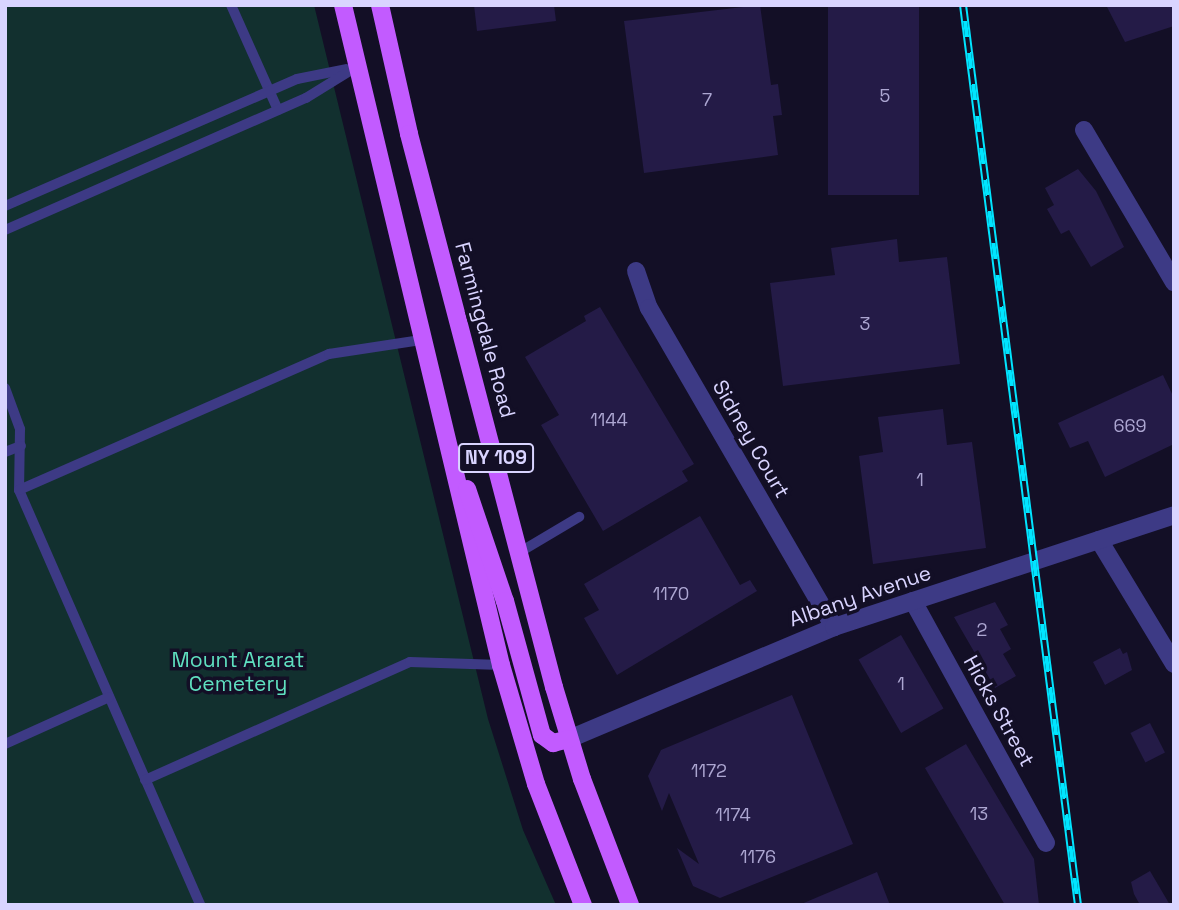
<!DOCTYPE html>
<html>
<head>
<meta charset="utf-8">
<style>
  body { margin:0 }
  #map { position:relative; width:1179px; height:910px; overflow:hidden; background:#130f26; font-family:"Space Grotesk",sans-serif }
  div>[style] { position:absolute }
  .green>* { inset:0; background:#12302f }
  .building>* { inset:0; background:#241b47; transform-origin:0 0 }
  .service>* { height:10px; margin:-5px; padding:0 5px; transform-origin:5px; border-radius:5px; background:#3d3a85 }
  .minor>* { height:18px; margin:-9px; padding:0 9px; transform-origin:9px; border-radius:9px; background:#3d3a85 }
  .tertiary>* { height:18px; margin:-9px; padding:0 9px; transform-origin:9px; border-radius:9px; background:#3d3a85 }
  .primary>* { height:18px; margin:-9px; padding:0 9px; transform-origin:9px; border-radius:9px; background:#c25bff }
  .rail>* { height:8px; margin-top:-4px; transform-origin:0; background:repeating-linear-gradient(90deg,#130f26 0 16px,#00e5ff 0 32px); box-sizing:border-box; border-block:2px solid #00e5ff }
  span { translate:-50% -50%; white-space:nowrap; text-align:center; line-height:1.15; -webkit-text-stroke:7px #130f26; paint-order:stroke }
  .number-label { font-size:18px; color:#aca6d1 }
  .number-label span { -webkit-text-stroke-width:0 }
  .shield-label span { padding:2px 5px; background:#130f26; border:2px solid; border-radius:5px; -webkit-text-stroke-width:0 }
  .shield-label { font-size:19px; color:#d9d4ff; font-weight:700 }
  .street-label { font-size:21px; color:#d9d4ff }
  .park-label { font-size:21px; color:#5fe0c0 }
  .frame { position:absolute; inset:0; border:7px solid #d9d4ff; pointer-events:none }
</style>
</head>
<body>
<div id="map">
  <div class="green">
    <i style="clip-path:polygon(5px 5px,314px 5px,488px 719px,523px 830px,556px 905px,5px 905px)"></i>
  </div>
  <div class="building">
    <i style="clip-path:polygon(474px 5px,554px 5px,556px 21px,477px 31px)"></i>
    <i style="clip-path:polygon(760px 5px,771px 85px,778px 84px,782px 115px,773px 116px,778px 155px,644px 173px,624px 21px)"></i>
    <i style="left:828px;top:5px;width:91px;height:190px"></i>
    <i style="clip-path:polygon(1106px 5px,1174px 5px,1174px 26px,1125px 42px)"></i>
    <i style="clip-path:polygon(1078px 169px,1096px 191px,1124px 247px,1091px 267px,1069px 230px,1061px 234px,1047px 209px,1054px 205px,1045px 188px)"></i>
    <i style="clip-path:polygon(897px 239px,899px 262px,947px 257px,960px 364px,783px 386px,770px 283px,835px 275px,831px 248px)"></i>
    <i style="clip-path:polygon(600px 307px,694px 464px,682px 471px,688px 481px,603px 531px,541px 425px,559px 415px,525px 357px,586px 321px,584px 316px)"></i>
    <i style="clip-path:polygon(1163px 375px,1174px 398px,1174px 444px,1105px 477px,1088px 441px,1070px 448px,1058px 423px)"></i>
    <i style="clip-path:polygon(943px 409px,947px 445px,972px 442px,986px 548px,873px 564px,859px 456px,883px 452px,878px 417px)"></i>
    <i style="clip-path:polygon(700px 516px,740px 585px,750px 580px,757px 591px,617px 675px,584px 618px,599px 610px,584px 584px)"></i>
    <i style="clip-path:polygon(995px 602px,1008px 625px,1000px 629px,1011px 649px,1003px 654px,1016px 676px,995px 688px,954px 617px)"></i>
    <i style="left:901px;top:635px;width:85px;height:49px;rotate:60deg"></i>
    <i style="clip-path:polygon(1120px 648px,1123px 654px,1127px 652px,1132px 670px,1105px 685px,1093px 662px)"></i>
    <i style="clip-path:polygon(792px 695px,853px 844px,720px 898px,693px 886px,677px 848px,699px 864px,669px 793px,662px 811px,648px 776px,661px 750px)"></i>
    <i style="left:1150px;top:723px;width:33px;height:22px;rotate:63deg"></i>
    <i style="clip-path:polygon(966px 744px,1034px 859px,1039px 905px,1005px 905px,925px 768px)"></i>
    <i style="clip-path:polygon(1150px 871px,1170px 905px,1140px 905px,1134px 894px,1131px 882px)"></i>
    <i style="clip-path:polygon(877px 872px,890px 905px,799px 905px)"></i>
  </div>
  <div class="service">
    <i style="left:231px;top:5px;width:115px;rotate:65.9deg"></i>
    <i style="left:5px;top:206px;width:318px;rotate:-23.5deg"></i>
    <i style="left:297px;top:79px;width:50px;rotate:-11.5deg"></i>
    <i style="left:5px;top:230px;width:329px;rotate:-23.7deg"></i>
    <i style="left:306px;top:98px;width:59px;rotate:-31.8deg"></i>
    <i style="left:5px;top:388px;width:44px;rotate:69.9deg"></i>
    <i style="left:20px;top:429px;width:61px;rotate:90.9deg"></i>
    <i style="left:19px;top:490px;width:453px;rotate:66.4deg"></i>
    <i style="left:5px;top:452px;width:17px;rotate:-21deg"></i>
    <i style="left:19px;top:490px;width:339px;rotate:-23.7deg"></i>
    <i style="left:329px;top:354px;width:93px;rotate:-8.7deg"></i>
    <i style="left:520px;top:552px;width:69px;rotate:-30.7deg"></i>
    <i style="left:5px;top:744px;width:114px;rotate:-24.3deg"></i>
    <i style="left:145px;top:780px;width:290px;rotate:-24deg"></i>
    <i style="left:410px;top:662px;width:91px;rotate:1.9deg"></i>
  </div>
  <div class="minor">
    <i style="left:1084px;top:130px;width:177px;rotate:59.4deg"></i>
    <i style="left:636px;top:271px;width:39px;rotate:71deg"></i>
    <i style="left:649px;top:308px;width:369px;rotate:59.9deg"></i>
    <i style="left:1099px;top:540px;width:145px;rotate:58.8deg"></i>
    <i style="left:913px;top:601px;width:276px;rotate:61.2deg"></i>
  </div>
  <div class="tertiary">
    <i style="left:569px;top:739px;width:288px;rotate:-22.9deg"></i>
    <i style="left:834px;top:627px;width:358px;rotate:-18.2deg"></i>
  </div>
  <div class="primary">
    <i style="left:343px;top:5px;width:679px;rotate:76.54deg"></i>
    <i style="left:501px;top:665px;width:124px;rotate:73.6deg"></i>
    <i style="left:536px;top:784px;width:130px;rotate:68.8deg"></i>
    <i style="left:380px;top:5px;width:132px;rotate:77.3deg"></i>
    <i style="left:409px;top:134px;width:572px;rotate:75.31deg"></i>
    <i style="left:554px;top:687px;width:96px;rotate:73.1deg"></i>
    <i style="left:582px;top:779px;width:135px;rotate:69.1deg"></i>
    <i style="left:467px;top:489px;width:118px;rotate:71.3deg"></i>
    <i style="left:505px;top:601px;width:139px;rotate:74.6deg"></i>
    <i style="left:542px;top:735px;width:14px;rotate:36deg"></i>
    <i style="left:553px;top:743px;width:16px;rotate:-14deg"></i>
  </div>
  <div class="rail">
    <i style="left:963px;top:5px;width:907px;rotate:82.72deg"></i>
  </div>
  <div class="number-label">
    <span style="left:885px;top:96px">5</span>
    <span style="left:707px;top:100px">7</span>
    <span style="left:865px;top:324px">3</span>
    <span style="left:609px;top:420px">1144</span>
    <span style="left:1130px;top:426px">669</span>
    <span style="left:920px;top:480px">1</span>
    <span style="left:671px;top:594px">1170</span>
    <span style="left:982px;top:630px">2</span>
    <span style="left:901px;top:684px">1</span>
    <span style="left:709px;top:771px">1172</span>
    <span style="left:979px;top:814px">13</span>
    <span style="left:733px;top:815px">1174</span>
    <span style="left:758px;top:857px">1176</span>
  </div>
  <div class="shield-label">
    <span style="left:496px;top:458px">NY 109</span>
  </div>
  <div class="street-label">
    <span style="left:485px;top:330px;rotate:75deg">Farmingdale Road</span>
    <span style="left:751px;top:439px;rotate:60deg">Sidney Court</span>
    <span style="left:860px;top:596px;rotate:-19deg">Albany Avenue</span>
    <span style="left:999px;top:711px;rotate:61deg">Hicks Street</span>
  </div>
  <div class="park-label">
    <span style="left:238px;top:672px">Mount Ararat<br>Cemetery</span>
  </div>
  <div class="frame"></div>
</div>
</body>
</html>
